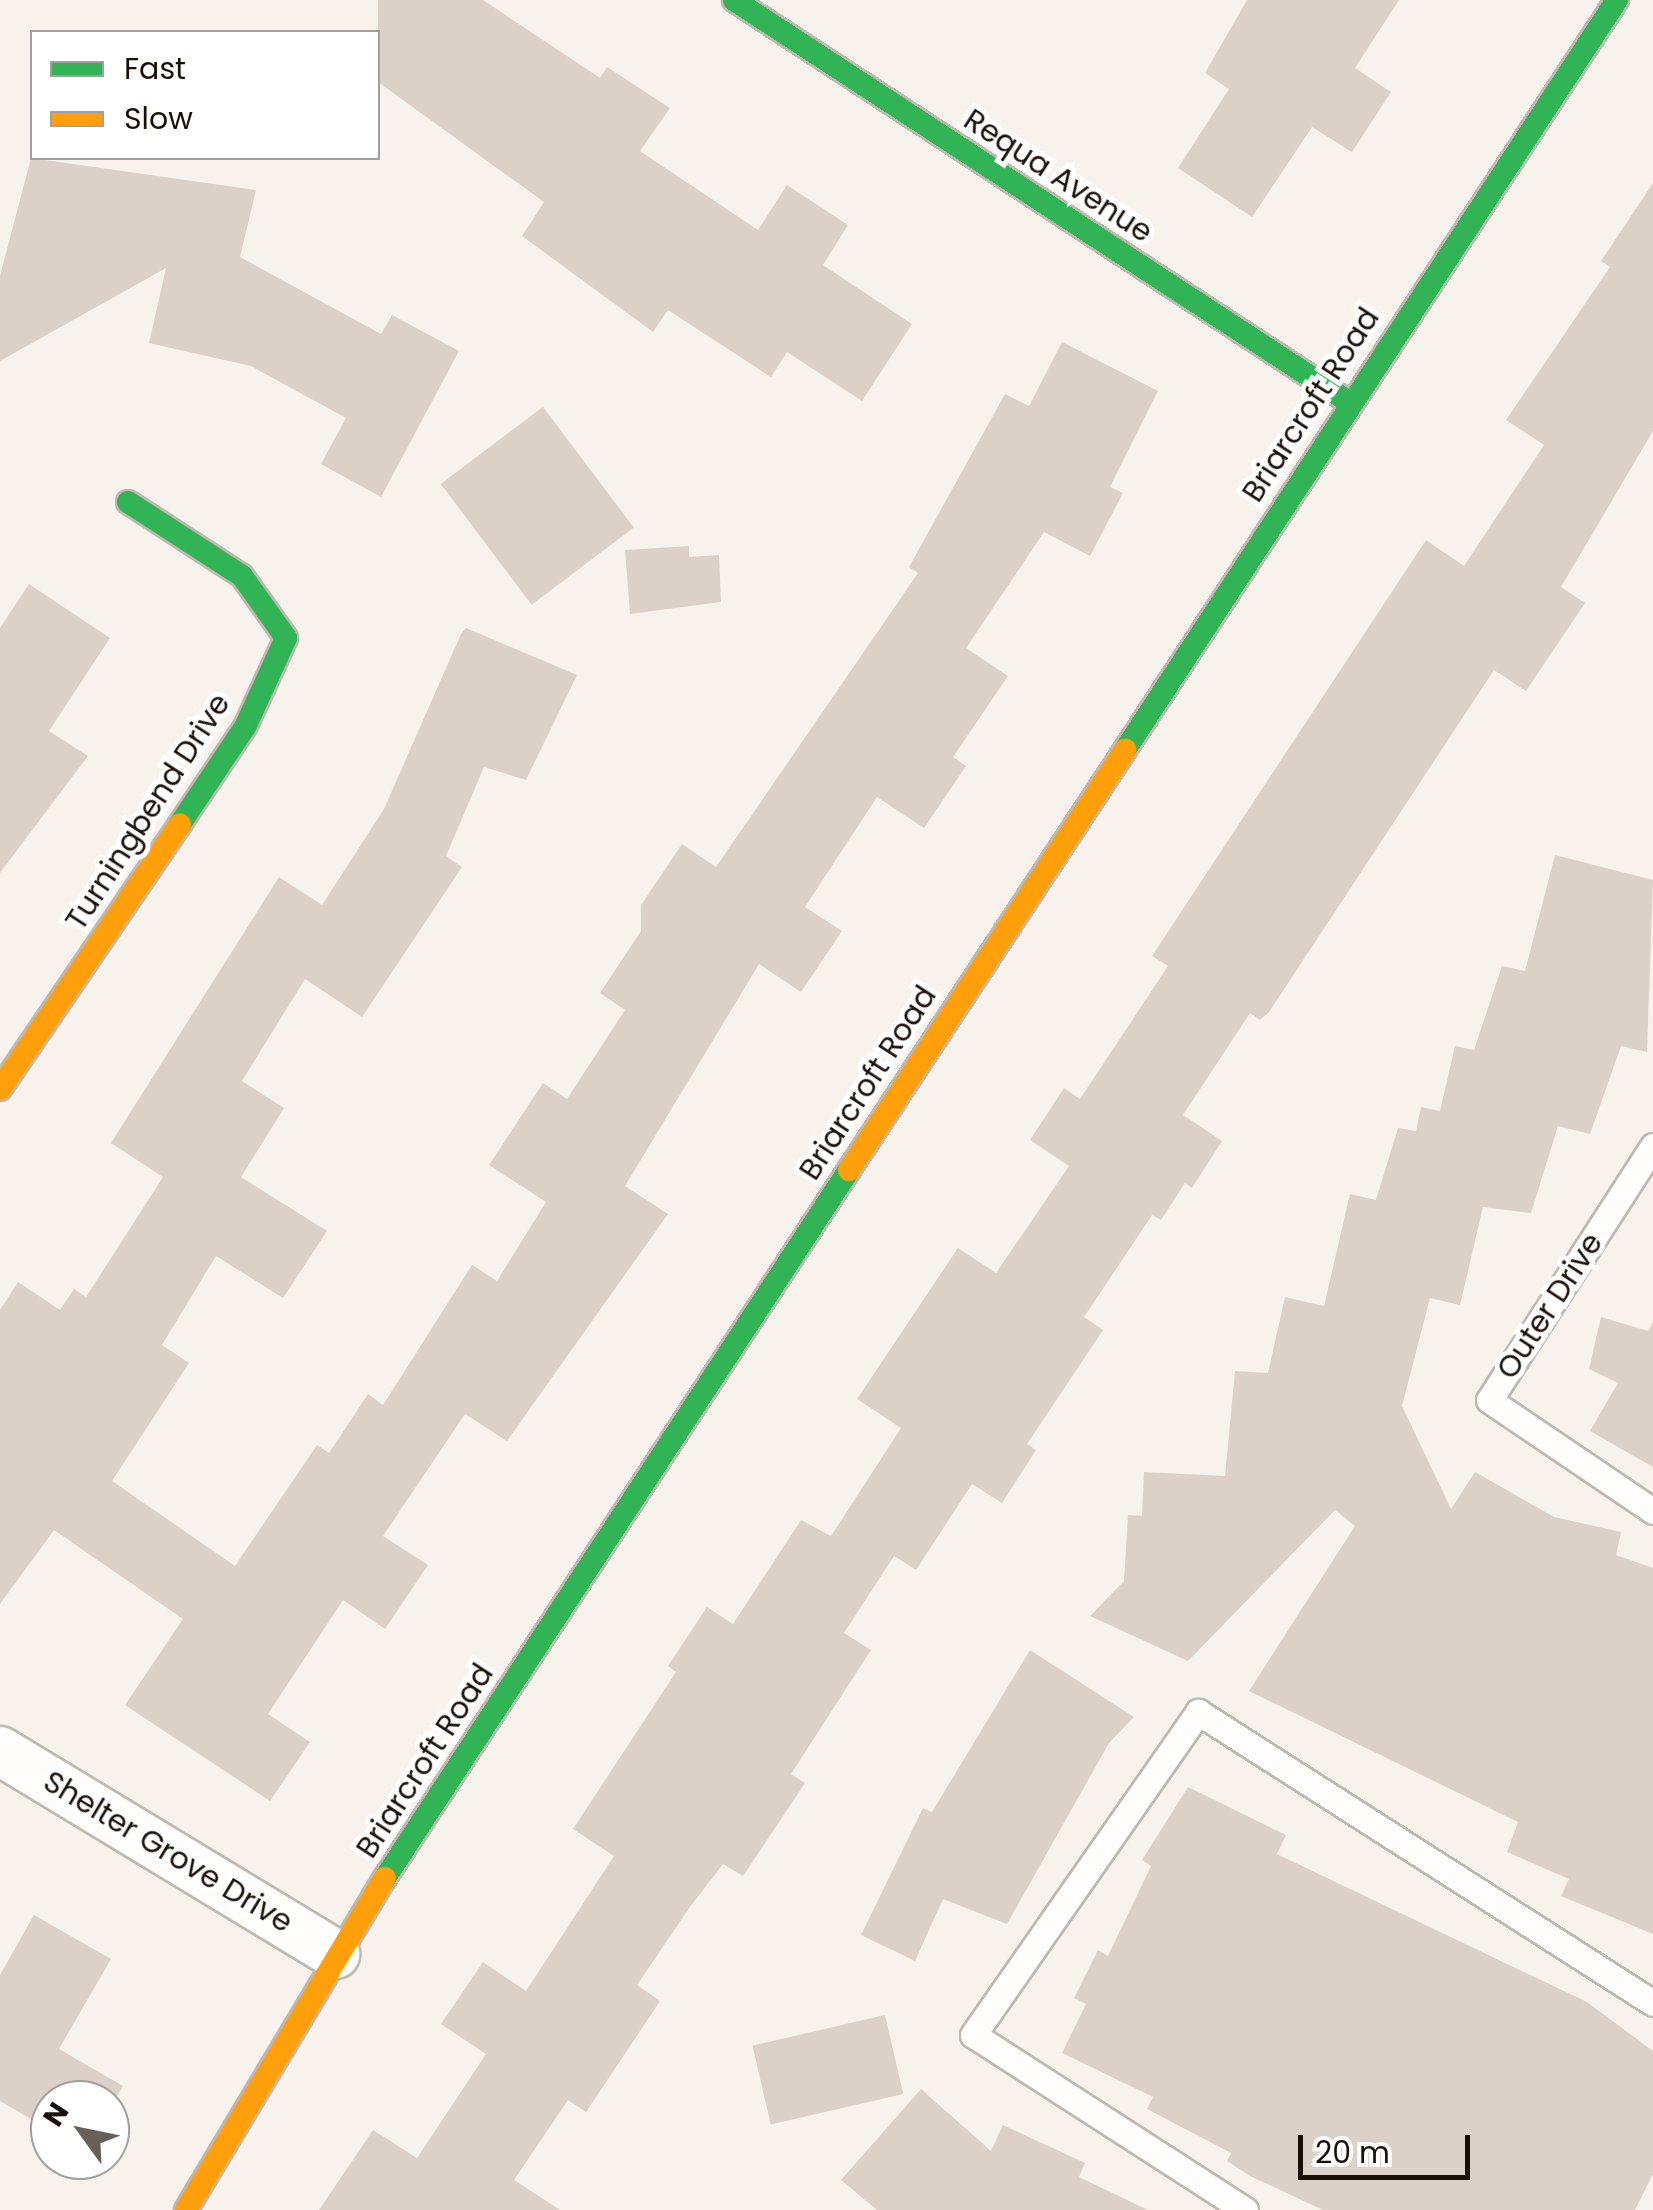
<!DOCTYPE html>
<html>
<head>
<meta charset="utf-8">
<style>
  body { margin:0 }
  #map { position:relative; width:1653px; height:2210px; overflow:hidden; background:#f8f2ed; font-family:Poppins,sans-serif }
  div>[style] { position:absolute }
  .building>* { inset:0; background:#dbd1c9; transform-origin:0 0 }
  .roads { filter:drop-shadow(2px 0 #bfb8b1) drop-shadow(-2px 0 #bfb8b1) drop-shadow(0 2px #bfb8b1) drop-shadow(0 -2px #bfb8b1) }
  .lane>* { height:25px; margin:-12.5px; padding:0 12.5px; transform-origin:12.5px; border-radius:12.5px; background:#fefdfc }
  .street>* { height:48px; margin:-24px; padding:0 24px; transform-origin:24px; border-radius:24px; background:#fefdfc }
  .fast>* { height:22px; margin:-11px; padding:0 11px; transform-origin:11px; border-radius:11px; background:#30b455 }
  .slow>* { height:22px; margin:-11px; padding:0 11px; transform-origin:11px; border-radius:11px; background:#ff9f0a }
  span { translate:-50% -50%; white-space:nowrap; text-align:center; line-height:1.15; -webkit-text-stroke:10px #fff; paint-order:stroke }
  .street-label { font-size:30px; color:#1a1008 }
  .legend { position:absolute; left:30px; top:30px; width:350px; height:130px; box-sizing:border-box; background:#fff; border:2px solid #a39f9c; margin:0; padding:12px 18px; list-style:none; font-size:30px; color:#1a1008 }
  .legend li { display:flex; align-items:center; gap:20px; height:50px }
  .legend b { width:50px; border:2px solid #a39f9c }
  .north { position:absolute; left:30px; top:2080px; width:100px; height:100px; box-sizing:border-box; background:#fff; border:2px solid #a39f9c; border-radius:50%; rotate:303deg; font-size:28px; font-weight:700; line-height:40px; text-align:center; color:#1a1008 }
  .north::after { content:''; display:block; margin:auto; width:35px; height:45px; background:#685f58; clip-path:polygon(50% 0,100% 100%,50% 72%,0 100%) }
  .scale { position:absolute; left:1298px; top:2135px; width:172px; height:45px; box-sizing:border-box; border:5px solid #1a1008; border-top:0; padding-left:12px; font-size:30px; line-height:35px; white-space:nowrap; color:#1a1008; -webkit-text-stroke:8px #fff; paint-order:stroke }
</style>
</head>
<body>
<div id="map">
  <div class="building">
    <i style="clip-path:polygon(378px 0,483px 0,600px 78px,607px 67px,670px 108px,640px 151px,758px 230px,787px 185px,848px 225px,823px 265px,912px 324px,862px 401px,787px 352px,771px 377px,668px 310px,653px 332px,522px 236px,544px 202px,378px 82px)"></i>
    <i style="clip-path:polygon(1247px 0,1399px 0,1355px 68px,1391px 92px,1352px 152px,1312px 127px,1252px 217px,1178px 168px,1229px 89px,1205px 73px)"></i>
    <i style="clip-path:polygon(31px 158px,256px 190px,240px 257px,381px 334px,392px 315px,459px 351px,381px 497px,321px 464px,346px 418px,251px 366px,149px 343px,166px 268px,0 361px,0 276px)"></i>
    <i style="clip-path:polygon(1653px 183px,1653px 431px,1561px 587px,1585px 603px,1526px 691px,1494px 670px,1269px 1012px,1260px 1020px,1250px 1013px,1183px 1115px,1222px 1141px,1192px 1188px,1185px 1183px,1161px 1220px,1152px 1215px,1084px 1317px,1103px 1330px,1027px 1444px,1036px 1450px,1002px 1503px,972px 1484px,916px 1570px,894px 1556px,844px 1633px,871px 1650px,791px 1774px,805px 1783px,743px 1876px,723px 1864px,690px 1907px,637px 1985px,660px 2001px,586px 2112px,568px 2100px,514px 2180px,560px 2210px,319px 2210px,373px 2130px,417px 2158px,486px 2054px,441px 2024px,483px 1962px,526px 1991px,614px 1856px,573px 1829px,676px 1672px,668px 1666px,707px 1607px,733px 1624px,801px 1520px,831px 1536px,901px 1428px,857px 1399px,958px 1248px,996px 1273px,1069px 1166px,1030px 1140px,1064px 1088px,1080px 1099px,1168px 966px,1152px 956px,1426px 540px,1464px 566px,1544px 445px,1506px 420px,1610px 267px,1601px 261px)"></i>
    <i style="clip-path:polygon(1062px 342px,1158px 391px,1110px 487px,1123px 493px,1090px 556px,1044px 532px,966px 648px,1008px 676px,953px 757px,966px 766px,924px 828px,877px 797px,805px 907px,842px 931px,801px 992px,759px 964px,625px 1186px,668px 1214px,507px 1441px,465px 1414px,383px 1536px,428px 1565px,385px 1629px,343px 1600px,268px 1714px,310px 1742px,270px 1801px,125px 1705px,183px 1619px,54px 1530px,0 1604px,0 1310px,18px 1282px,60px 1310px,74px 1289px,86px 1297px,163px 1177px,111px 1143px,279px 877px,322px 905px,384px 809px,461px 634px,466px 628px,577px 675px,526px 780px,484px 767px,446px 856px,462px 867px,362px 1017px,305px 979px,242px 1081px,284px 1108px,241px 1177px,327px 1231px,283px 1298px,216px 1256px,162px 1345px,189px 1363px,112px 1481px,235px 1566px,317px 1445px,329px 1453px,368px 1394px,383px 1405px,472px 1265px,497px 1281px,546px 1202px,489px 1165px,543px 1083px,567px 1099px,625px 1010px,600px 993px,641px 931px,641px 905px,682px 844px,716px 867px,918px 573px,909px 567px,1005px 394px,1029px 406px)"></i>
    <i style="left:543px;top:407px;width:151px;height:128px;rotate:53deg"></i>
    <i style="clip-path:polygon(689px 546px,689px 557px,719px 555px,721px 602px,630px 614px,625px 550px)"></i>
    <i style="clip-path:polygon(29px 584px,110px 638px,49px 731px,88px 756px,0 873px,0 628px)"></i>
    <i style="clip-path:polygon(1555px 855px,1653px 880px,1647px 1052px,1621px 1046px,1590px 1134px,1558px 1126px,1531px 1213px,1483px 1207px,1460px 1305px,1430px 1298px,1402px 1406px,1451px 1509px,1475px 1472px,1554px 1517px,1621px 1532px,1616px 1555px,1653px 1568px,1653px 1934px,1561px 1896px,1569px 1879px,1507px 1852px,1518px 1822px,1249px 1691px,1355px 1526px,1335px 1510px,1188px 1661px,1090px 1616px,1124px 1581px,1128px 1515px,1142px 1516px,1144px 1472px,1225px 1476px,1235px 1371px,1268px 1373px,1285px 1297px,1324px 1306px,1350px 1194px,1376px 1200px,1398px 1128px,1416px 1131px,1421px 1107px,1440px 1111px,1455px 1046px,1474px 1050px,1502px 966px,1525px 971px)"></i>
    <i style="clip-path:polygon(1601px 1317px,1648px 1331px,1653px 1322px,1653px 1467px,1590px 1431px,1618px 1383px,1589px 1369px)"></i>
    <i style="clip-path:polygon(1030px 1650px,1134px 1717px,1109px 1743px,1007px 1924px,943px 1899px,915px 1961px,861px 1935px,923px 1808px,932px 1812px)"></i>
    <i style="clip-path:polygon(1188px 1787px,1286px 1835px,1277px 1854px,1587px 2002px,1653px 2051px,1653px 2174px,1635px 2210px,1323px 2210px,1250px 2176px,1227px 2161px,1231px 2153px,1147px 2109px,1153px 2097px,1062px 2053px,1086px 2004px,1074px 1998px,1098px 1950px,1108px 1956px,1151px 1866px,1142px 1860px)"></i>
    <i style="clip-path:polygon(34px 1915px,111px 1959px,59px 2049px,123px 2086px,110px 2109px,110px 2100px,50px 2100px,50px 2130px,0 2101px,0 1975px)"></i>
    <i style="left:885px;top:2015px;width:81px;height:136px;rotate:77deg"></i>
    <i style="clip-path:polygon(921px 2089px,991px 2151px,1003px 2125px,1085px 2163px,1079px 2177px,1148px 2210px,877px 2210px,841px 2180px)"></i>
  </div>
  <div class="roads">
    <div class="lane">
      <i style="left:1653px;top:1146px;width:302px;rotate:122.8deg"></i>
      <i style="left:1489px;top:1400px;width:198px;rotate:34.1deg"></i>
      <i style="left:1245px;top:2210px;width:323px;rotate:-147.2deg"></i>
      <i style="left:973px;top:2035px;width:394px;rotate:-55.1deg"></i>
      <i style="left:1198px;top:1712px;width:540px;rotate:32.6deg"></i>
    </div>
    <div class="street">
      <i style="left:0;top:1751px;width:392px;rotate:31.2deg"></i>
    </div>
    <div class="fast">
      <i style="left:734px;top:0;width:735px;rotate:33.17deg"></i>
      <i style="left:128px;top:502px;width:136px;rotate:33deg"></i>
      <i style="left:242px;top:576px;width:76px;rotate:54.6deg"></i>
      <i style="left:286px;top:638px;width:98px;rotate:114.7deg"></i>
      <i style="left:245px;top:727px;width:117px;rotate:123.8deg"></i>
      <i style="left:1125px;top:750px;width:897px;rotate:-56.74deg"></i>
      <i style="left:385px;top:1878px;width:846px;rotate:-56.76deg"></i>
    </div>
    <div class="slow">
      <i style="left:0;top:1089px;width:320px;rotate:-55.8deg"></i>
      <i style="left:849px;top:1170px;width:503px;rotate:-56.69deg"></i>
      <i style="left:186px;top:2210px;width:387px;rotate:-59.1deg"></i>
    </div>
  </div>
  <div class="street-label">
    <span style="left:1058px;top:176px;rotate:33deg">Requa Avenue</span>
    <span style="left:1311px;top:405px;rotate:-57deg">Briarcroft Road</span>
    <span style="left:148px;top:812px;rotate:-57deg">Turningbend Drive</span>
    <span style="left:868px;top:1083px;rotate:-57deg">Briarcroft Road</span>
    <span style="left:1550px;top:1306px;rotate:-57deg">Outer Drive</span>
    <span style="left:425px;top:1761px;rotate:-57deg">Briarcroft Road</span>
    <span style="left:168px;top:1852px;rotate:31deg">Shelter Grove Drive</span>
  </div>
  <ul class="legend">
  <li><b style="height:12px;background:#30b455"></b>Fast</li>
  <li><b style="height:12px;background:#ff9f0a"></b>Slow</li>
  </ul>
  <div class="north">N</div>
  <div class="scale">20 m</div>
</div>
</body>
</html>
